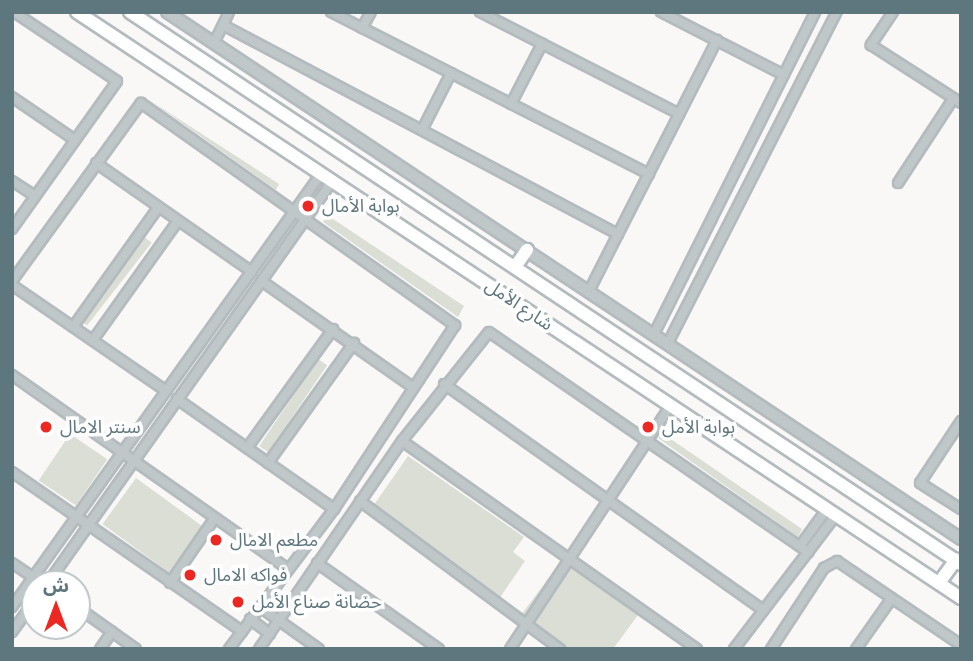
<!DOCTYPE html>
<html>
<head>
<meta charset="utf-8">
<style>
  body { margin:0 }
  #map { position:relative; width:973px; height:661px; overflow:hidden; background:#f9f8f6; font-family:Figtree,"Noto Sans Arabic",sans-serif }
  div>[style] { position:absolute }
  .green>* { inset:0; background:#daded5; transform-origin:0 0 }
  .roads { filter:drop-shadow(2px 0 #b3bbbe) drop-shadow(-2px 0 #b3bbbe) drop-shadow(0 2px #b3bbbe) drop-shadow(0 -2px #b3bbbe) }
  .minor>* { height:8px; margin:-4px; padding:0 4px; transform-origin:4px; border-radius:4px; background:#bfc7c9 }
  .tertiary>* { height:10px; margin:-5px; padding:0 5px; transform-origin:5px; border-radius:5px; background:#bfc7c9 }
  .primary>* { height:12px; margin:-6px; padding:0 6px; transform-origin:6px; border-radius:6px; background:#fff }
  .dots>* { width:19px; height:19px; translate:-50% -50%; box-sizing:border-box; border:4px solid #fff; border-radius:50% }
  span { translate:-50% -50%; white-space:nowrap; text-align:center; line-height:1.15; -webkit-text-stroke:7px #fff; paint-order:stroke }
  .poi-label { font-size:18px; color:#5e767d }
  .left { translate:0 -50%; text-align:left }
  .street-label { font-size:18px; color:#5e767d }
  .frame { position:absolute; inset:0; border:14px solid #5e767d; pointer-events:none }
  .north { position:absolute; left:21px; top:570px; width:70px; height:70px; box-sizing:border-box; background:#fff; border:2px solid #bfc8cb; border-radius:50%; rotate:0deg; font-size:19px; font-weight:700; line-height:28px; text-align:center; color:#5e767d }
  .north::after { content:''; display:block; margin:auto; width:24px; height:32px; background:#ed2822; clip-path:polygon(50% 0,100% 100%,50% 72%,0 100%) }
</style>
</head>
<body>
<div id="map">
  <div class="green">
    <i style="clip-path:polygon(151px 101px,279px 184px,276px 190px)"></i>
    <i style="clip-path:polygon(327px 215px,464px 306px,458px 317px,323px 222px)"></i>
    <i style="left:143px;top:236px;width:11px;height:105px;rotate:38deg"></i>
    <i style="left:318px;top:359px;width:11px;height:105px;rotate:34deg"></i>
    <i style="clip-path:polygon(662px 433px,802px 529px,798px 537px,658px 438px)"></i>
    <i style="left:70px;top:434px;width:45px;height:56px;rotate:34deg"></i>
    <i style="clip-path:polygon(408px 456px,524px 537px,513px 552px,525px 561px,499px 599px,371px 509px)"></i>
    <i style="left:136px;top:478px;width:84px;height:57px;rotate:36deg"></i>
    <i style="clip-path:polygon(562px 560px,638px 615px,613px 649px,568px 649px,521px 615px)"></i>
  </div>
  <div class="roads">
    <div class="minor">
      <i style="left:331px;top:12px;width:357px;rotate:27deg"></i>
      <i style="left:480px;top:12px;width:224px;rotate:27.1deg"></i>
      <i style="left:661px;top:12px;width:138px;rotate:27.1deg"></i>
      <i style="left:893px;top:12px;width:40px;rotate:124deg"></i>
      <i style="left:871px;top:45px;width:107px;rotate:32.8deg"></i>
      <i style="left:223px;top:25px;width:447px;rotate:27.9deg"></i>
      <i style="left:362px;top:28px;width:18px;rotate:-61deg"></i>
      <i style="left:214px;top:43px;width:34px;rotate:-64deg"></i>
      <i style="left:12px;top:97px;width:76px;rotate:34.3deg"></i>
      <i style="left:511px;top:104px;width:68px;rotate:-62.7deg"></i>
      <i style="left:422px;top:130px;width:64px;rotate:-63deg"></i>
      <i style="left:96px;top:163px;width:190px;rotate:34.9deg"></i>
      <i style="left:12px;top:181px;width:27px;rotate:33deg"></i>
      <i style="left:898px;top:183px;width:100px;rotate:-56.8deg"></i>
      <i style="left:12px;top:229px;width:181px;rotate:-54.6deg"></i>
      <i style="left:117px;top:81px;width:124px;rotate:-146.2deg"></i>
      <i style="left:12px;top:281px;width:220px;rotate:-54.1deg"></i>
      <i style="left:141px;top:103px;width:385px;rotate:35.3deg"></i>
      <i style="left:455px;top:325px;width:220px;rotate:123.3deg"></i>
      <i style="left:334px;top:509px;width:175px;rotate:126.9deg"></i>
      <i style="left:263px;top:282px;width:184px;rotate:35.1deg"></i>
      <i style="left:12px;top:285px;width:186px;rotate:34.5deg"></i>
      <i style="left:589px;top:291px;width:282px;rotate:-63deg"></i>
      <i style="left:73px;top:327px;width:146px;rotate:-54.5deg"></i>
      <i style="left:654px;top:334px;width:360px;rotate:-63.4deg"></i>
      <i style="left:93px;top:340px;width:146px;rotate:-54.5deg"></i>
      <i style="left:668px;top:343px;width:372px;rotate:-63deg"></i>
      <i style="left:12px;top:375px;width:337px;rotate:35.1deg"></i>
      <i style="left:444px;top:384px;width:391px;rotate:35.3deg"></i>
      <i style="left:177px;top:399px;width:192px;rotate:35deg"></i>
      <i style="left:961px;top:421px;width:74px;rotate:123.5deg"></i>
      <i style="left:920px;top:483px;width:49px;rotate:32.4deg"></i>
      <i style="left:402px;top:441px;width:361px;rotate:35.2deg"></i>
      <i style="left:247px;top:448px;width:147px;rotate:-54.1deg"></i>
      <i style="left:268px;top:463px;width:148px;rotate:-54.4deg"></i>
      <i style="left:12px;top:472px;width:280px;rotate:34.7deg"></i>
      <i style="left:360px;top:501px;width:249px;rotate:36.5deg"></i>
      <i style="left:800px;top:546px;width:46px;rotate:-53.9deg"></i>
      <i style="left:12px;top:563px;width:25px;rotate:34deg"></i>
      <i style="left:317px;top:563px;width:149px;rotate:35.2deg"></i>
      <i style="left:170px;top:583px;width:78px;rotate:-55.5deg"></i>
      <i style="left:47px;top:584px;width:493px;rotate:-54.7deg"></i>
      <i style="left:12px;top:607px;width:532px;rotate:-54.49deg"></i>
      <i style="left:77px;top:607px;width:72px;rotate:35.4deg"></i>
      <i style="left:260px;top:607px;width:72px;rotate:35.4deg"></i>
      <i style="left:250px;top:619px;width:25px;rotate:37deg"></i>
      <i style="left:12px;top:632px;width:39px;rotate:-54deg"></i>
      <i style="left:100px;top:649px;width:21px;rotate:-55deg"></i>
      <i style="left:259px;top:649px;width:252px;rotate:-55.5deg"></i>
      <i style="left:402px;top:441px;width:139px;rotate:-51.4deg"></i>
      <i style="left:489px;top:332px;width:388px;rotate:34.6deg"></i>
      <i style="left:510px;top:649px;width:292px;rotate:-56.6deg"></i>
      <i style="left:734px;top:649px;width:168px;rotate:-52.7deg"></i>
      <i style="left:771px;top:649px;width:97px;rotate:-56.8deg"></i>
      <i style="left:824px;top:568px;width:15px;rotate:-28deg"></i>
      <i style="left:837px;top:561px;width:150px;rotate:34.1deg"></i>
      <i style="left:856px;top:649px;width:62px;rotate:-54.8deg"></i>
    </div>
    <div class="tertiary">
      <i style="left:167px;top:12px;width:953px;rotate:33.57deg"></i>
    </div>
    <div class="primary">
      <i style="left:77px;top:12px;width:1061px;rotate:33.54deg"></i>
      <i style="left:130px;top:12px;width:998px;rotate:33.59deg"></i>
      <i style="left:515px;top:267px;width:21px;rotate:-55deg"></i>
      <i style="left:939px;top:583px;width:29px;rotate:-54deg"></i>
    </div>
  </div>
  <div class="dots">
    <i style="left:308px;top:206px;background:#ed2822"></i>
    <i style="left:46px;top:427px;background:#ed2822"></i>
    <i style="left:648px;top:427px;background:#ed2822"></i>
    <i style="left:216px;top:540px;background:#ed2822"></i>
    <i style="left:190px;top:575px;background:#ed2822"></i>
    <i style="left:238px;top:602px;background:#ed2822"></i>
  </div>
  <div class="poi-label">
    <span class="left" style="left:322px;top:206px">بوابة الأمال</span>
    <span class="left" style="left:60px;top:427px">سنتر الامال</span>
    <span class="left" style="left:662px;top:427px">بوابة الأمل</span>
    <span class="left" style="left:230px;top:540px">مطعم الامال</span>
    <span class="left" style="left:204px;top:575px">فواكه الامال</span>
    <span class="left" style="left:252px;top:602px">حضانة صناع الأمل</span>
  </div>
  <div class="street-label">
    <span style="left:519px;top:305px;rotate:34deg">شارع الأمل</span>
  </div>
  <div class="frame"></div>
  <div class="north">ش</div>
</div>
</body>
</html>
